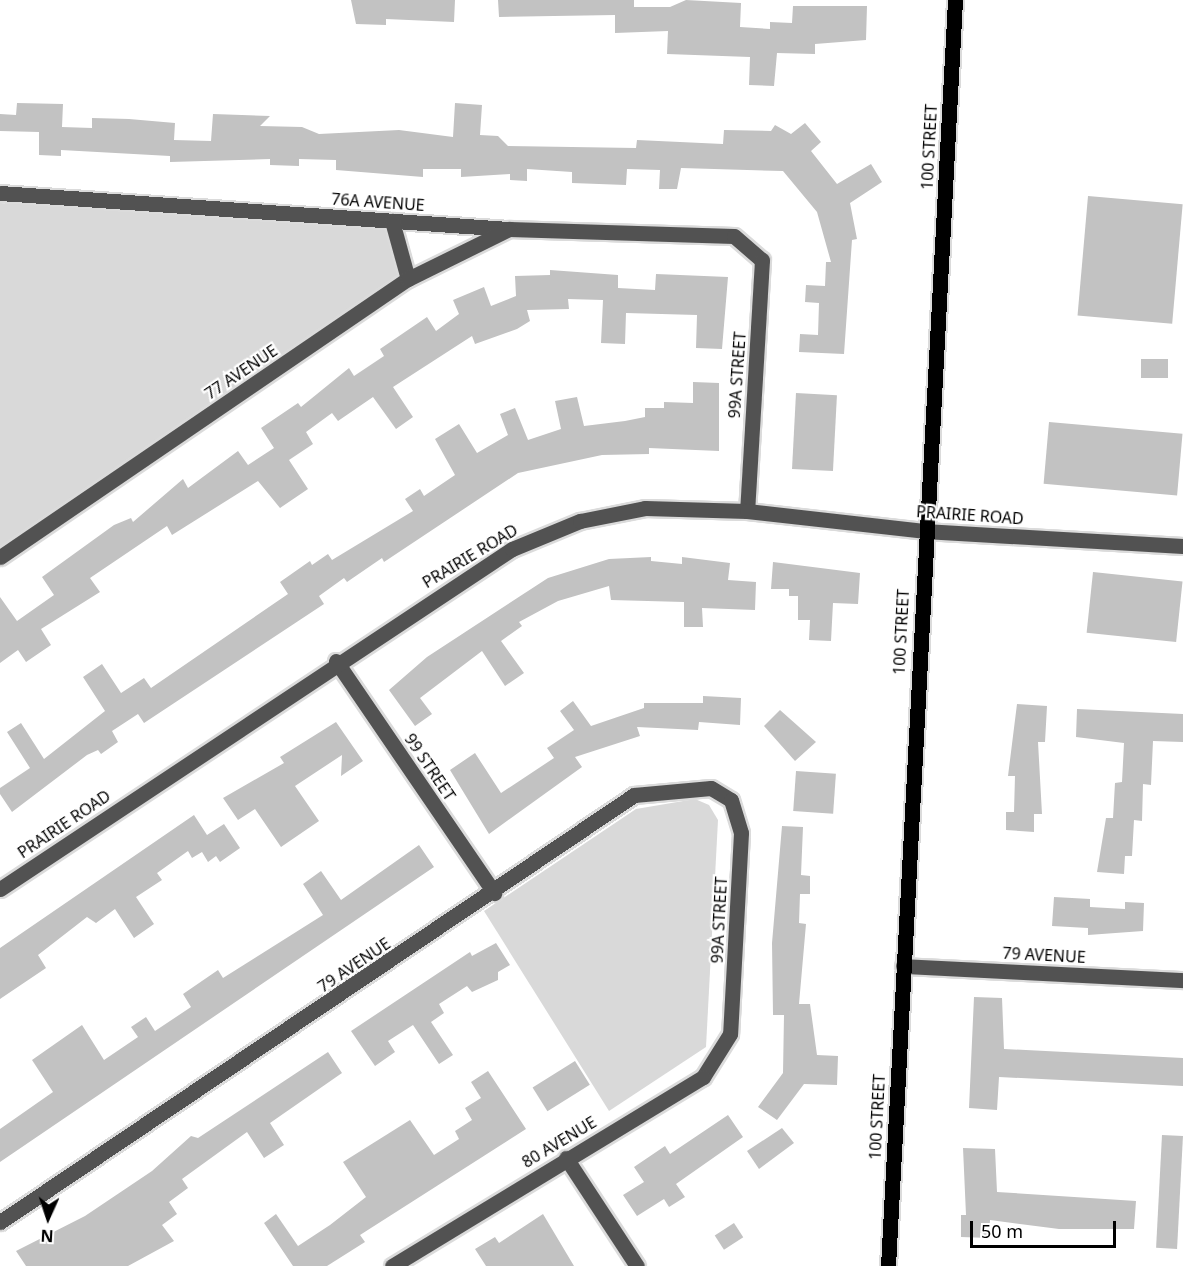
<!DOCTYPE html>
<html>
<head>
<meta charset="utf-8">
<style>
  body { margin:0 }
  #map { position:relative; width:1183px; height:1266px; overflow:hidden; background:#fff; font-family:"Noto Sans",sans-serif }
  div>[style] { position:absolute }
  .green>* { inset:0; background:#d9d9d9 }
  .building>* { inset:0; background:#c2c2c2; transform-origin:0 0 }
  .roads { filter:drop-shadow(2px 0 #dbdbdb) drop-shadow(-2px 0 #dbdbdb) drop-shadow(0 2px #dbdbdb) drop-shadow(0 -2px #dbdbdb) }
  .minor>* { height:15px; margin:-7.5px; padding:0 7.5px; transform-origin:7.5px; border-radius:7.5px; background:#525252 }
  .major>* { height:15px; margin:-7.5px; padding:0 7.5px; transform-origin:7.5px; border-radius:7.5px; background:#000 }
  span { translate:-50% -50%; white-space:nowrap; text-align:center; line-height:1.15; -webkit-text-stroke:4.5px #fff; paint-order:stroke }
  .street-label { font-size:16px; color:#000 }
  .north { position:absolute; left:18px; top:1188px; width:60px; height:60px; -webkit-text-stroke:4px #fff; paint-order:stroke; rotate:183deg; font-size:16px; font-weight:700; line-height:24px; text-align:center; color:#000 }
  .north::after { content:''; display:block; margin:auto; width:21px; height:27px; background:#000; clip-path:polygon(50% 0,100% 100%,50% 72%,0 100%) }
  .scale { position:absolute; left:970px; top:1221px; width:146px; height:27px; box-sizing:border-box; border:3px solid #000; border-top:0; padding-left:8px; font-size:18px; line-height:21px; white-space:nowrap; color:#000; -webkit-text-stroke:4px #fff; paint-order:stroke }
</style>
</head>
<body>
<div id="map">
  <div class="green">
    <i style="clip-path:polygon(0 203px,392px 221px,408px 279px,0 557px)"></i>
    <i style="clip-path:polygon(695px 799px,709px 805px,718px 820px,706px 1047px,609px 1111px,484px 911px,636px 809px)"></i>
  </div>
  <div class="building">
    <i style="clip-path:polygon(351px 0,455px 0,454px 22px,386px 19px,386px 25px,356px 24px)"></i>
    <i style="clip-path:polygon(498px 0,634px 0,634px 7px,670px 7px,686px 0,741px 3px,740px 27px,770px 29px,770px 22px,792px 23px,793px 6px,867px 6px,866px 40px,815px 44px,815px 54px,777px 53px,774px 86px,749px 85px,750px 57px,667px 54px,668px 31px,615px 33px,615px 15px,499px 17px)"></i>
    <i style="clip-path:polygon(17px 103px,63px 104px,62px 127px,92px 128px,92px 118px,129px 119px,175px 123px,174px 140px,211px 141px,213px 114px,270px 116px,260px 126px,302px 127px,319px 134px,399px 130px,453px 137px,455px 103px,482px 105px,480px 135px,498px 136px,508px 146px,636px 148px,637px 140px,723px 144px,724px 130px,771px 131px,775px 125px,791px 134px,805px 123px,821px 142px,811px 151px,837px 184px,871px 164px,882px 182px,850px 203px,857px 239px,852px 240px,844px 354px,799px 352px,800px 334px,818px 335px,819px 303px,805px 302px,806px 285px,825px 286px,826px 262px,831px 262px,817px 212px,783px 171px,681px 168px,677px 189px,659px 189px,660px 170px,627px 169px,626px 185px,572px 183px,572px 172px,527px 169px,527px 181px,510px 180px,510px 174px,461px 177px,461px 169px,423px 169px,423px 177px,336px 170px,336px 160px,299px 159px,299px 166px,270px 165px,270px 159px,170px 162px,170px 156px,61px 150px,61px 156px,39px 155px,39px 132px,0 131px,0 114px,16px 115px)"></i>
    <i style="left:1088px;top:196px;width:95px;height:120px;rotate:5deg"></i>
    <i style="clip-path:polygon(550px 270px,618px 275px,618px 288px,655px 290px,656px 274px,728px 277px,722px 349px,696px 348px,697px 315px,626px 313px,625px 344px,601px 343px,603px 300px,568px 299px,569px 309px,527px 310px,530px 321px,517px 329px,475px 344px,472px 336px,393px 387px,413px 417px,396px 429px,373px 397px,338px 421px,332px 413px,306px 432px,313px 444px,289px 460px,308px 489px,280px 508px,258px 481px,172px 535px,167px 526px,90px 578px,100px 592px,41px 629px,51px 645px,26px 662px,18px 650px,0 663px,0 597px,17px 621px,54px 595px,42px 577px,114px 525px,131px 518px,133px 522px,183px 479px,188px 488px,238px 451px,248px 465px,274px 448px,261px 428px,298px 403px,301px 407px,349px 368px,354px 376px,384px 356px,380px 349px,427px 317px,436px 331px,459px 314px,453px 300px,484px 287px,491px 306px,516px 296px,515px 276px,550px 275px)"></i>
    <i style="left:1141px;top:359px;width:27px;height:19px"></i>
    <i style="clip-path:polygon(693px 382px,719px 383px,719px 451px,649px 448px,649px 454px,602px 455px,518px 473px,384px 562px,382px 558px,347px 582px,344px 578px,319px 596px,324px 604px,144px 723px,138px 714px,112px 731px,118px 742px,101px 754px,98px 750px,87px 755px,12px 812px,0 794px,0 788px,30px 768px,7px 732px,21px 723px,44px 759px,105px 711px,83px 677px,102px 664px,121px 693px,144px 678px,151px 688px,288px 594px,280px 582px,310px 561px,312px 565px,328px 554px,332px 560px,413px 511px,405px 499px,420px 489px,424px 496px,455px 475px,435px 439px,459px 424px,477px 453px,508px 435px,500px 414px,515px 408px,528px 440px,561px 429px,555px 401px,577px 397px,584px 426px,625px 421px,645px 417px,645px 408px,664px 408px,664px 402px,693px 403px)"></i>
    <i style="left:796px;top:393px;width:41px;height:76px;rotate:3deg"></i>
    <i style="left:1049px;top:422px;width:134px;height:62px;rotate:5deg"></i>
    <i style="clip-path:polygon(651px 557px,651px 561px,682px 564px,682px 557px,730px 563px,728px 580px,756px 582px,755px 610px,702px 608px,703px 627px,684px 627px,684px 602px,611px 600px,609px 586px,558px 601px,519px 622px,522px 626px,501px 641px,524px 673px,505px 686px,482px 651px,420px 698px,432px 714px,415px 726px,389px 690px,427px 657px,548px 578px,609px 559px)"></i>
    <i style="clip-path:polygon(773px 562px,860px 573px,858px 604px,833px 603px,831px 641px,809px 640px,810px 620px,798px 620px,798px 596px,789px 596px,789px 589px,771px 589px)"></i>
    <i style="left:1093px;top:572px;width:90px;height:61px;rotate:6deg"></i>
    <i style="clip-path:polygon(703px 696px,741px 698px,740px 725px,699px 722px,698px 730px,637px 727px,640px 736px,575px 757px,582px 767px,489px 834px,450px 770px,475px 753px,501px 793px,554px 758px,547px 748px,574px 730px,560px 711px,573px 701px,591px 726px,644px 708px,644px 703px,703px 703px)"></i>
    <i style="clip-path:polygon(1017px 704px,1047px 706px,1045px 742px,1038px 742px,1042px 814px,1034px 814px,1034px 832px,1006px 830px,1006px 812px,1014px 812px,1015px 776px,1008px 776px)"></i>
    <i style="clip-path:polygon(1077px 709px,1183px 714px,1183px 742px,1153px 741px,1151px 785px,1143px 784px,1142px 821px,1134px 820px,1132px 856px,1125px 856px,1124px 874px,1097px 872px,1106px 818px,1113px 818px,1115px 783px,1122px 782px,1124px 743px,1076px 737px)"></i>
    <i style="clip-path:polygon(780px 710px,816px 742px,795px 761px,764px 726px)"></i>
    <i style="clip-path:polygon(336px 722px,363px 761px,341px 776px,342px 755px,295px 786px,319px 821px,281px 847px,255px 809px,238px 820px,223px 798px,284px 763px,280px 757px)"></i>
    <i style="left:796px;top:771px;width:40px;height:40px;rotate:4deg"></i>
    <i style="clip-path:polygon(194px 815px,207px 835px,224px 824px,240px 848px,220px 862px,216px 856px,208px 862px,202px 852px,192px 858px,188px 851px,157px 873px,162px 880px,136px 897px,154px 924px,134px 938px,115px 909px,96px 923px,87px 917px,38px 955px,46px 968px,0 999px,0 948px)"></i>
    <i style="clip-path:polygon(782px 826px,803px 827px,801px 875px,810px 876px,810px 894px,800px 894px,799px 923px,806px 924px,799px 1004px,810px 1004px,817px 1055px,838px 1056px,837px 1085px,804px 1084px,777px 1120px,758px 1107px,783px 1073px,784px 1015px,773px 1015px,772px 943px)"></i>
    <i style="clip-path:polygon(419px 845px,434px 867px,0 1162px,0 1129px,53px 1092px,32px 1060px,82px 1025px,104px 1060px,138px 1037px,131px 1027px,146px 1017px,155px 1031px,191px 1007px,183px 994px,218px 970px,223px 978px,323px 915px,303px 884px,321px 871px,341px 900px)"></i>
    <i style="clip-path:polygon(1054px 897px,1090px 899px,1090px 907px,1125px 909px,1125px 902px,1144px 903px,1143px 931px,1088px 935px,1088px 928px,1052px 926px)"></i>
    <i style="clip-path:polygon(496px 943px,510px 965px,498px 972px,498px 980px,472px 992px,467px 986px,439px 1004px,444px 1013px,431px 1022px,453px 1055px,439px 1064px,413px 1025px,388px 1041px,395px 1052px,375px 1066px,351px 1031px,470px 952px,472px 956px)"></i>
    <i style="clip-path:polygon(974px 997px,1002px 998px,1004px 1049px,1183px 1058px,1183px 1086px,999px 1077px,997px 1110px,969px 1108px)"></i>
    <i style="clip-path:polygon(328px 1052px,342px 1073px,270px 1123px,284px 1145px,264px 1158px,247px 1132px,182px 1179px,188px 1188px,169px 1202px,177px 1214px,162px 1225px,174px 1241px,128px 1266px,26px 1266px,16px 1251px,85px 1216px,152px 1171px,191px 1136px,198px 1138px)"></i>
    <i style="left:575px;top:1061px;width:28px;height:50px;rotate:58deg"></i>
    <i style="clip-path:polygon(488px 1071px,526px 1129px,360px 1235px,365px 1242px,327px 1266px,293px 1266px,264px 1223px,276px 1214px,298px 1246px,330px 1225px,366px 1197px,343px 1162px,410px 1120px,434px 1155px,459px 1139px,455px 1131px,472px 1120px,465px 1108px,481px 1098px,471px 1082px)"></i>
    <i style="clip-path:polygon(728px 1115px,743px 1137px,676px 1184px,685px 1197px,669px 1207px,664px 1199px,637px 1216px,623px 1195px,644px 1182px,634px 1167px,665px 1146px,670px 1154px)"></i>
    <i style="clip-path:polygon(782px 1128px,794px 1143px,759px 1169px,747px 1151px)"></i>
    <i style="left:1162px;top:1135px;width:21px;height:113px;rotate:3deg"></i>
    <i style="clip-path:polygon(963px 1148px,995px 1149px,997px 1192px,1136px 1201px,1134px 1229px,1059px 1229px,990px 1220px,989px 1238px,961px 1237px,961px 1215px,966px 1215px)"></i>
    <i style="clip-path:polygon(543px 1214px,574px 1266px,486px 1266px,475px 1249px,495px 1237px,499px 1243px)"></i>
    <i style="left:734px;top:1223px;width:17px;height:23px;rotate:57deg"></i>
  </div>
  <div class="roads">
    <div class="minor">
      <i style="left:0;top:193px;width:510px;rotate:4.05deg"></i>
      <i style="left:509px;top:229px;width:225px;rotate:1.8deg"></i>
      <i style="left:734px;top:236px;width:37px;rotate:41deg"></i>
      <i style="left:762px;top:260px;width:251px;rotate:93.4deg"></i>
      <i style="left:392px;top:221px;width:60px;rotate:74.6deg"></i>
      <i style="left:0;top:557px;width:494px;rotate:-34.3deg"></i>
      <i style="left:408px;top:279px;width:113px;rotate:-26.3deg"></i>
      <i style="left:336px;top:661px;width:281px;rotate:55.7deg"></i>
      <i style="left:0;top:889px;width:615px;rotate:-33.59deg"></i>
      <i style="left:512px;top:549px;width:74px;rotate:-22.4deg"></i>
      <i style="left:580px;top:521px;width:66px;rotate:-11.3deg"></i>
      <i style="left:645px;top:508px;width:102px;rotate:1.7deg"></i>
      <i style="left:747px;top:511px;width:178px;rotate:6.4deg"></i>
      <i style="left:924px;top:531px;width:259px;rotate:3.3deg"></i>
      <i style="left:903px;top:966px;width:280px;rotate:2.9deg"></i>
      <i style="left:566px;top:1158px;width:129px;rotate:56.7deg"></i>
      <i style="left:0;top:1222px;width:764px;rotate:-33.96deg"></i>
      <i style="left:634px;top:795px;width:77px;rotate:-5.2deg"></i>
      <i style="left:711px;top:788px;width:23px;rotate:31deg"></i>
      <i style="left:731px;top:800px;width:34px;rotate:73deg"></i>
      <i style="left:741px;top:833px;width:201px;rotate:93.1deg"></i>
      <i style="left:730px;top:1034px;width:51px;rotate:122.1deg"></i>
      <i style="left:703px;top:1077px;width:364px;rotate:148.7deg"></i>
    </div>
    <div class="major">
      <i style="left:888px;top:1266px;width:1268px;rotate:-86.97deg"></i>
    </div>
  </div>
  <div class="street-label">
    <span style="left:929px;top:147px;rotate:-87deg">100 STREET</span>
    <span style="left:378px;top:202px;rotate:4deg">76A AVENUE</span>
    <span style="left:241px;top:372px;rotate:-34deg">77 AVENUE</span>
    <span style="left:737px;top:375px;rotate:-86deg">99A STREET</span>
    <span style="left:970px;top:515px;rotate:4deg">PRAIRIE ROAD</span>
    <span style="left:470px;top:556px;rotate:-31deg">PRAIRIE ROAD</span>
    <span style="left:901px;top:632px;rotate:-87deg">100 STREET</span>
    <span style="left:430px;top:767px;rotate:56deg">99 STREET</span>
    <span style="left:64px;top:824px;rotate:-34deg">PRAIRIE ROAD</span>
    <span style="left:719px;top:920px;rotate:-87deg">99A STREET</span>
    <span style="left:1044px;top:955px;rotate:3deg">79 AVENUE</span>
    <span style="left:354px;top:965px;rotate:-34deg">79 AVENUE</span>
    <span style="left:877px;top:1117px;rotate:-87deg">100 STREET</span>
    <span style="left:559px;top:1142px;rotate:-31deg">80 AVENUE</span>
  </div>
  <div class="north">N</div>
  <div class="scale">50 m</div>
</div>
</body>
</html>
